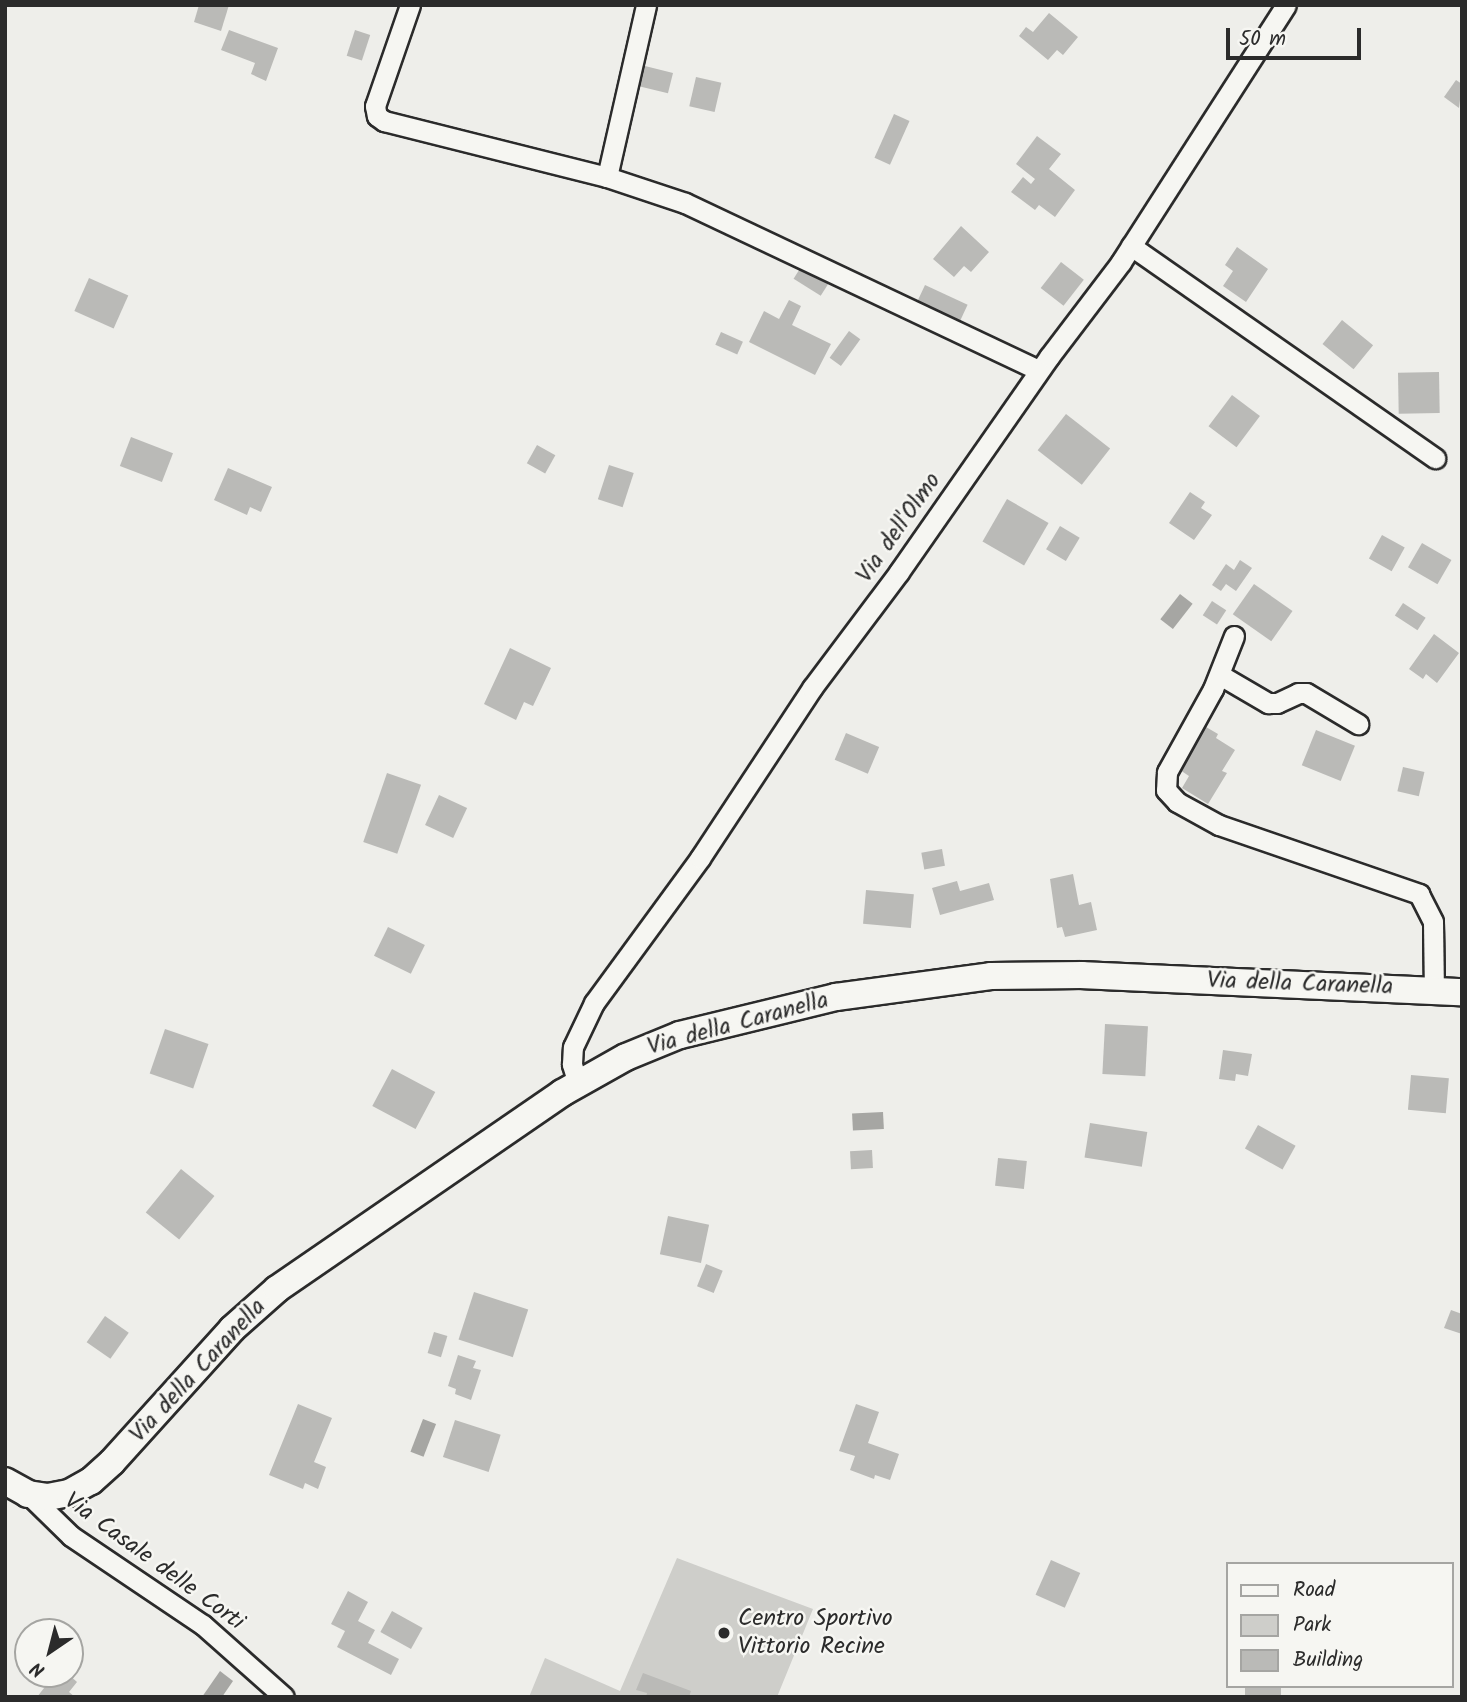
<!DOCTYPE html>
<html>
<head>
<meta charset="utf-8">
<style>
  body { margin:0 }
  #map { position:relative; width:1467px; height:1702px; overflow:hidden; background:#eeeeea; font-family:Kalam,sans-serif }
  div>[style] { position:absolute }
  .green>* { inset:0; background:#cececa }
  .water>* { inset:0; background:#a6a6a3; transform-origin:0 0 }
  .building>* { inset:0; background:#babab7; transform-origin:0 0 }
  .roads { filter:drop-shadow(2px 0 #2b2b2b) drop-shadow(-2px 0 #2b2b2b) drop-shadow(0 2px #2b2b2b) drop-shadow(0 -2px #2b2b2b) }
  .minor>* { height:19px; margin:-9.5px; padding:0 9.5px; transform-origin:9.5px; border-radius:9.5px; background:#f6f6f2 }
  .secondary>* { height:26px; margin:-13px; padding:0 13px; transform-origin:13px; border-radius:13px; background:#f6f6f2 }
  .dots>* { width:19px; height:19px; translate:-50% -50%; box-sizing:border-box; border:4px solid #f6f6f2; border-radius:50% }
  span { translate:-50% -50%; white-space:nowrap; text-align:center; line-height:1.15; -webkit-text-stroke:5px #f6f6f2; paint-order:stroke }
  .street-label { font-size:24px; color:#2b2b2b }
  .poi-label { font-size:24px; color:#2b2b2b }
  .left { translate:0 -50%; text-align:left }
  .frame { position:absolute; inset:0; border:7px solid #2b2b2b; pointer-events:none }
  .legend { position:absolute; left:1226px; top:1562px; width:228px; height:126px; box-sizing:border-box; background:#f6f6f2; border:2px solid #a5a5a2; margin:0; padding:9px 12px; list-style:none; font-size:21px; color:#2b2b2b }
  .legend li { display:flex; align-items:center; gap:14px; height:35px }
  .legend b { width:35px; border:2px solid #a5a5a2 }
  .north { position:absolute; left:14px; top:1618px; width:70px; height:70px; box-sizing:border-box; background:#f6f6f2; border:2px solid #a5a5a2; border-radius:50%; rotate:215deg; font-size:19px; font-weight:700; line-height:28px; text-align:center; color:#2b2b2b }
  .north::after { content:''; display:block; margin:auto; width:24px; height:32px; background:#2b2b2b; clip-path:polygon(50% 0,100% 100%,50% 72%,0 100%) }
  .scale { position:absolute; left:1226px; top:28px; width:135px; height:32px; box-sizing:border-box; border:4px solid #2b2b2b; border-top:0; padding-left:9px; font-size:21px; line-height:24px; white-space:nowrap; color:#2b2b2b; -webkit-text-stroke:5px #f6f6f2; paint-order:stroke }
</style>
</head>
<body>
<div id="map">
  <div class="green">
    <i style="clip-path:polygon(677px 1558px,813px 1609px,777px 1697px,529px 1697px,545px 1658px,620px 1691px)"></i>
  </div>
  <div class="water">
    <i style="left:1180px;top:594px;width:16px;height:32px;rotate:38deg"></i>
    <i style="left:883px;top:1112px;width:17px;height:31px;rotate:87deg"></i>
    <i style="left:423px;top:1419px;width:14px;height:35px;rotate:21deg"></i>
    <i style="clip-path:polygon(220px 1671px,233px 1681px,222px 1697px,202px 1697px)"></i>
  </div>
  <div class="building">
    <i style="clip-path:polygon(199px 5px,229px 5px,221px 31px,194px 22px)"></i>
    <i style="clip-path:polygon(1049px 13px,1078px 37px,1063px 55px,1057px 50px,1048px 60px,1019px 36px,1026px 27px,1033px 32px)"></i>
    <i style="clip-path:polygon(229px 30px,278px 48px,266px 81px,251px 74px,255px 63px,221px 50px)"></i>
    <i style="left:355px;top:30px;width:16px;height:27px;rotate:18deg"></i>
    <i style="left:641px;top:65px;width:33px;height:21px;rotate:14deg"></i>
    <i style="left:696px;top:77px;width:26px;height:30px;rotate:13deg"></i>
    <i style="clip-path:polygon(1456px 80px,1462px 84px,1459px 108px,1444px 97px)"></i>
    <i style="left:894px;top:114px;width:17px;height:48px;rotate:24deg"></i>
    <i style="clip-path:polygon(1037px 136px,1061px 154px,1049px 169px,1075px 190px,1055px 217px,1039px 205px,1035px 210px,1011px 192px,1023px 177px,1031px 184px,1035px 179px,1016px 164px)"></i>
    <i style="clip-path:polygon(961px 226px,989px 252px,971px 272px,964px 266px,954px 277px,933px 259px)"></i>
    <i style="clip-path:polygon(1237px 247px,1268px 269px,1246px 302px,1223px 286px,1233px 271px,1225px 265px)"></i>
    <i style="left:1061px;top:262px;width:29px;height:33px;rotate:38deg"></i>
    <i style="left:801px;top:267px;width:32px;height:14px;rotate:32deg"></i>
    <i style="left:89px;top:278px;width:43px;height:36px;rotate:24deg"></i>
    <i style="left:925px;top:285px;width:47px;height:24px;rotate:25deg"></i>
    <i style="clip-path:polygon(789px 300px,801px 306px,792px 325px,831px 344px,815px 375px,749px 342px,764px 311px,779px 319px)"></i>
    <i style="left:1342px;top:320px;width:40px;height:31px;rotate:39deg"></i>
    <i style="left:849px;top:331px;width:14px;height:33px;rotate:36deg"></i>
    <i style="left:721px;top:332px;width:24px;height:14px;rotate:24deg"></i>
    <i style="left:1439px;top:372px;width:41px;height:41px;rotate:89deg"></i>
    <i style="left:1232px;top:395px;width:35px;height:39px;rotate:37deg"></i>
    <i style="left:1066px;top:414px;width:56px;height:46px;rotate:38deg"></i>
    <i style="left:131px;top:437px;width:45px;height:31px;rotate:21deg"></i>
    <i style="left:537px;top:445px;width:21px;height:21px;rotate:29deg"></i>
    <i style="left:609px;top:465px;width:26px;height:36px;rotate:18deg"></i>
    <i style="clip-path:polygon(228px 468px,272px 487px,261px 512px,250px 507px,247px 515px,214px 500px)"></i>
    <i style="clip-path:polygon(1190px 492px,1205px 502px,1201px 508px,1212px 515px,1194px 540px,1169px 523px)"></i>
    <i style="left:1007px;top:499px;width:48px;height:49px;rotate:30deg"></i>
    <i style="left:1060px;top:526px;width:23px;height:27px;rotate:31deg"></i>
    <i style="left:1382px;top:535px;width:26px;height:27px;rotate:29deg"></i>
    <i style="left:1422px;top:543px;width:34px;height:28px;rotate:30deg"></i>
    <i style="clip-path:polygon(1240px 560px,1252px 568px,1236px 591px,1226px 584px,1221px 591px,1212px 585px,1226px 564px,1234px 570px)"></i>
    <i style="left:1254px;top:584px;width:47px;height:37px;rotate:35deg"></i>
    <i style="left:1212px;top:601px;width:17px;height:17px;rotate:33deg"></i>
    <i style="left:1403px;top:603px;width:27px;height:15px;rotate:33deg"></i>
    <i style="clip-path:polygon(1434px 634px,1459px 653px,1437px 683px,1426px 674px,1423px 679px,1409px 669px)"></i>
    <i style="clip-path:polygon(510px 648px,551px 668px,533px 706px,524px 702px,516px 720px,484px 704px)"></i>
    <i style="clip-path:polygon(1206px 727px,1218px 734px,1216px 738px,1235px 750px,1222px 771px,1227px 773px,1208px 804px,1182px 788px,1189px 776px,1180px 770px)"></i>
    <i style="left:1316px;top:730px;width:42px;height:38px;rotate:22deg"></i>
    <i style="left:846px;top:733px;width:36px;height:29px;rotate:23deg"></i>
    <i style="left:1403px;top:767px;width:22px;height:25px;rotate:13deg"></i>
    <i style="left:387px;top:773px;width:36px;height:73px;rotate:19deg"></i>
    <i style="left:439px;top:795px;width:31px;height:33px;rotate:25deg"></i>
    <i style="left:942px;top:849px;width:17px;height:21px;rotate:80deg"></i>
    <i style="clip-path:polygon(1073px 874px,1079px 905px,1091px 902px,1097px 930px,1065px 937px,1062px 927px,1057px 928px,1050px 879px)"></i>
    <i style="clip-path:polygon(957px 881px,960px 891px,989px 883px,994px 900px,940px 915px,932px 888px)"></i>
    <i style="left:866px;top:890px;width:48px;height:34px;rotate:5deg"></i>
    <i style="left:388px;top:927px;width:41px;height:32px;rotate:26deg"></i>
    <i style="left:1105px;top:1024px;width:43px;height:50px;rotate:3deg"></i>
    <i style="left:165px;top:1029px;width:46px;height:47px;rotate:19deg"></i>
    <i style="clip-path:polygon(1223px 1050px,1252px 1054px,1248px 1076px,1236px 1074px,1235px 1081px,1219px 1079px)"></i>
    <i style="left:392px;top:1069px;width:49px;height:42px;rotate:28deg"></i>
    <i style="left:1411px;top:1075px;width:38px;height:35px;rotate:5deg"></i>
    <i style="left:1090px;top:1123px;width:58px;height:35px;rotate:9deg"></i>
    <i style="left:1258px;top:1125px;width:43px;height:27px;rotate:29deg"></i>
    <i style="left:872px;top:1150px;width:18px;height:22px;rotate:87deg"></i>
    <i style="left:998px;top:1158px;width:29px;height:28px;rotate:6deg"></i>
    <i style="left:181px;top:1169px;width:43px;height:56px;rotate:39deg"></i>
    <i style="left:668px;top:1216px;width:42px;height:39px;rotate:12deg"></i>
    <i style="left:706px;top:1264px;width:18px;height:24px;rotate:22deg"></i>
    <i style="left:474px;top:1292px;width:57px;height:50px;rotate:18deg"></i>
    <i style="clip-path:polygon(1451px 1310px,1462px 1314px,1462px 1334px,1444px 1328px)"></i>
    <i style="left:105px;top:1316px;width:29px;height:32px;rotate:35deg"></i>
    <i style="left:434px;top:1332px;width:14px;height:22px;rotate:17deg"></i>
    <i style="clip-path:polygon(458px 1355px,476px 1361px,473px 1368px,481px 1370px,471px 1400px,455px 1394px,456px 1389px,448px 1386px)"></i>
    <i style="clip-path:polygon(298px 1404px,332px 1418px,314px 1462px,326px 1467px,318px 1489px,305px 1483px,303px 1489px,269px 1475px)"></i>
    <i style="clip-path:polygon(856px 1404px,879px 1412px,868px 1443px,899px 1454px,890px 1480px,875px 1475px,874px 1479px,850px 1470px,855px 1456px,839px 1451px)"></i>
    <i style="left:455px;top:1420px;width:48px;height:39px;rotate:18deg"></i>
    <i style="left:1051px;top:1560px;width:32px;height:38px;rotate:24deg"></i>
    <i style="clip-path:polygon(348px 1591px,368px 1602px,358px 1621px,375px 1630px,368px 1643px,399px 1659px,391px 1675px,337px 1647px,345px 1631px,331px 1624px)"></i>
    <i style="left:392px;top:1611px;width:35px;height:24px;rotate:29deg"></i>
    <i style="clip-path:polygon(643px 1673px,691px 1691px,689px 1697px,646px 1697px,647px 1693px,636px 1690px)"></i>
    <i style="clip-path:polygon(55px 1674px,68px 1674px,77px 1682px,69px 1692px,75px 1697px,37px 1697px)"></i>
    <i style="left:1245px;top:1686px;width:36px;height:11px"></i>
  </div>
  <div class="roads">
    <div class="minor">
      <i style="left:410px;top:5px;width:107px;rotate:109.1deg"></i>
      <i style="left:375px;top:106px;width:10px;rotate:79deg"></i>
      <i style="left:377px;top:116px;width:9px;rotate:36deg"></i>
      <i style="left:384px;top:121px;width:230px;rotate:14.1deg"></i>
      <i style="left:607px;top:177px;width:82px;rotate:18.4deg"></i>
      <i style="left:685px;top:203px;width:391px;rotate:25.3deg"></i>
      <i style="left:607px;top:177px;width:176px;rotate:-77.2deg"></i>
      <i style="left:1131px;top:246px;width:371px;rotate:34.9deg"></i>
      <i style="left:1234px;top:636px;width:57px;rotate:111.6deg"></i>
      <i style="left:1213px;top:689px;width:95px;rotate:119deg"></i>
      <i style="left:1167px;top:772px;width:18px;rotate:93deg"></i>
      <i style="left:1166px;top:790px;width:16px;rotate:47deg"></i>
      <i style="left:1177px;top:802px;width:48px;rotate:28.7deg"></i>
      <i style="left:1219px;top:825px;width:212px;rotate:19deg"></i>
      <i style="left:1419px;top:894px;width:31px;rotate:63deg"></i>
      <i style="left:1433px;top:922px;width:68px;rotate:89.2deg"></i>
      <i style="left:1220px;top:675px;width:56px;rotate:30.3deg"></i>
      <i style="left:1268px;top:703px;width:9px"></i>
      <i style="left:1277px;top:703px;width:23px;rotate:-25deg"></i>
      <i style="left:1298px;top:693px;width:8px"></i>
      <i style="left:1306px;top:693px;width:61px;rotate:30.8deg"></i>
      <i style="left:578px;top:1084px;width:21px;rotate:-107deg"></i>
      <i style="left:572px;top:1064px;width:17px;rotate:-87deg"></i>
      <i style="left:573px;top:1047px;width:49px;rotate:-64.5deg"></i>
      <i style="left:594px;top:1003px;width:180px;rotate:-53.8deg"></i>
      <i style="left:700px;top:858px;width:204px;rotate:-56.6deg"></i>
      <i style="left:812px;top:688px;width:145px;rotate:-53.1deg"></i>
      <i style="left:899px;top:572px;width:262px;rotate:-55.1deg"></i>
      <i style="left:1049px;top:357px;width:119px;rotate:-52.8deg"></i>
      <i style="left:1121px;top:262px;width:305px;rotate:-57.3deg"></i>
      <i style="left:28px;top:1494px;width:60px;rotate:44.3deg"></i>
      <i style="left:71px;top:1536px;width:159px;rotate:34deg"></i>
      <i style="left:203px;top:1625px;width:108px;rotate:41.6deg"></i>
    </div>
    <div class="secondary">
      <i style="left:5px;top:1481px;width:26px;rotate:29deg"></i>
      <i style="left:28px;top:1494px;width:20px;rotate:9deg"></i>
      <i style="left:48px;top:1497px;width:21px;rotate:-11deg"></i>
      <i style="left:69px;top:1493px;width:25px;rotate:-29deg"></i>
      <i style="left:91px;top:1481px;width:28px;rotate:-42deg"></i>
      <i style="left:112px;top:1462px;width:179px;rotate:-47.9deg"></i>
      <i style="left:232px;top:1329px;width:60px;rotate:-41.6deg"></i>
      <i style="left:277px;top:1289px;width:346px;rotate:-34.5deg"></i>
      <i style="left:562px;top:1093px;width:73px;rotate:-29.4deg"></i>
      <i style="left:626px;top:1057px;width:58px;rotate:-22.2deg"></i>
      <i style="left:680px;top:1035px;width:161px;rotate:-13.7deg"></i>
      <i style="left:836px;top:997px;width:156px;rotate:-7.7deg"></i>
      <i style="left:991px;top:976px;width:91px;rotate:-0.6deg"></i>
      <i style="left:1082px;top:975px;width:380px;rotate:2.6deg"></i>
    </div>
  </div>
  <div class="dots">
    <i style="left:724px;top:1633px;background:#2b2b2b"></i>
  </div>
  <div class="street-label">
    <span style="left:899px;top:528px;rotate:-55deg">Via dell'Olmo</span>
    <span style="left:1300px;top:984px;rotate:2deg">Via della Caranella</span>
    <span style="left:738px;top:1024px;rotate:-15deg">Via della Caranella</span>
    <span style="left:198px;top:1371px;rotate:-47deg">Via della Caranella</span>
    <span style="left:154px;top:1562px;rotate:36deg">Via Casale delle Corti</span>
  </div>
  <div class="poi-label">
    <span class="left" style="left:738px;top:1633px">Centro Sportivo<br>Vittorio Recine</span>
  </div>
  <div class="frame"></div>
  <ul class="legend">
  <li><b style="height:9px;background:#f6f6f2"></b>Road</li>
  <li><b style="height:19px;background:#cececa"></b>Park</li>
  <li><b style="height:19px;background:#babab7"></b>Building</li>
  </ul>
  <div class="north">N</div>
  <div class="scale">50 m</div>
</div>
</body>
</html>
